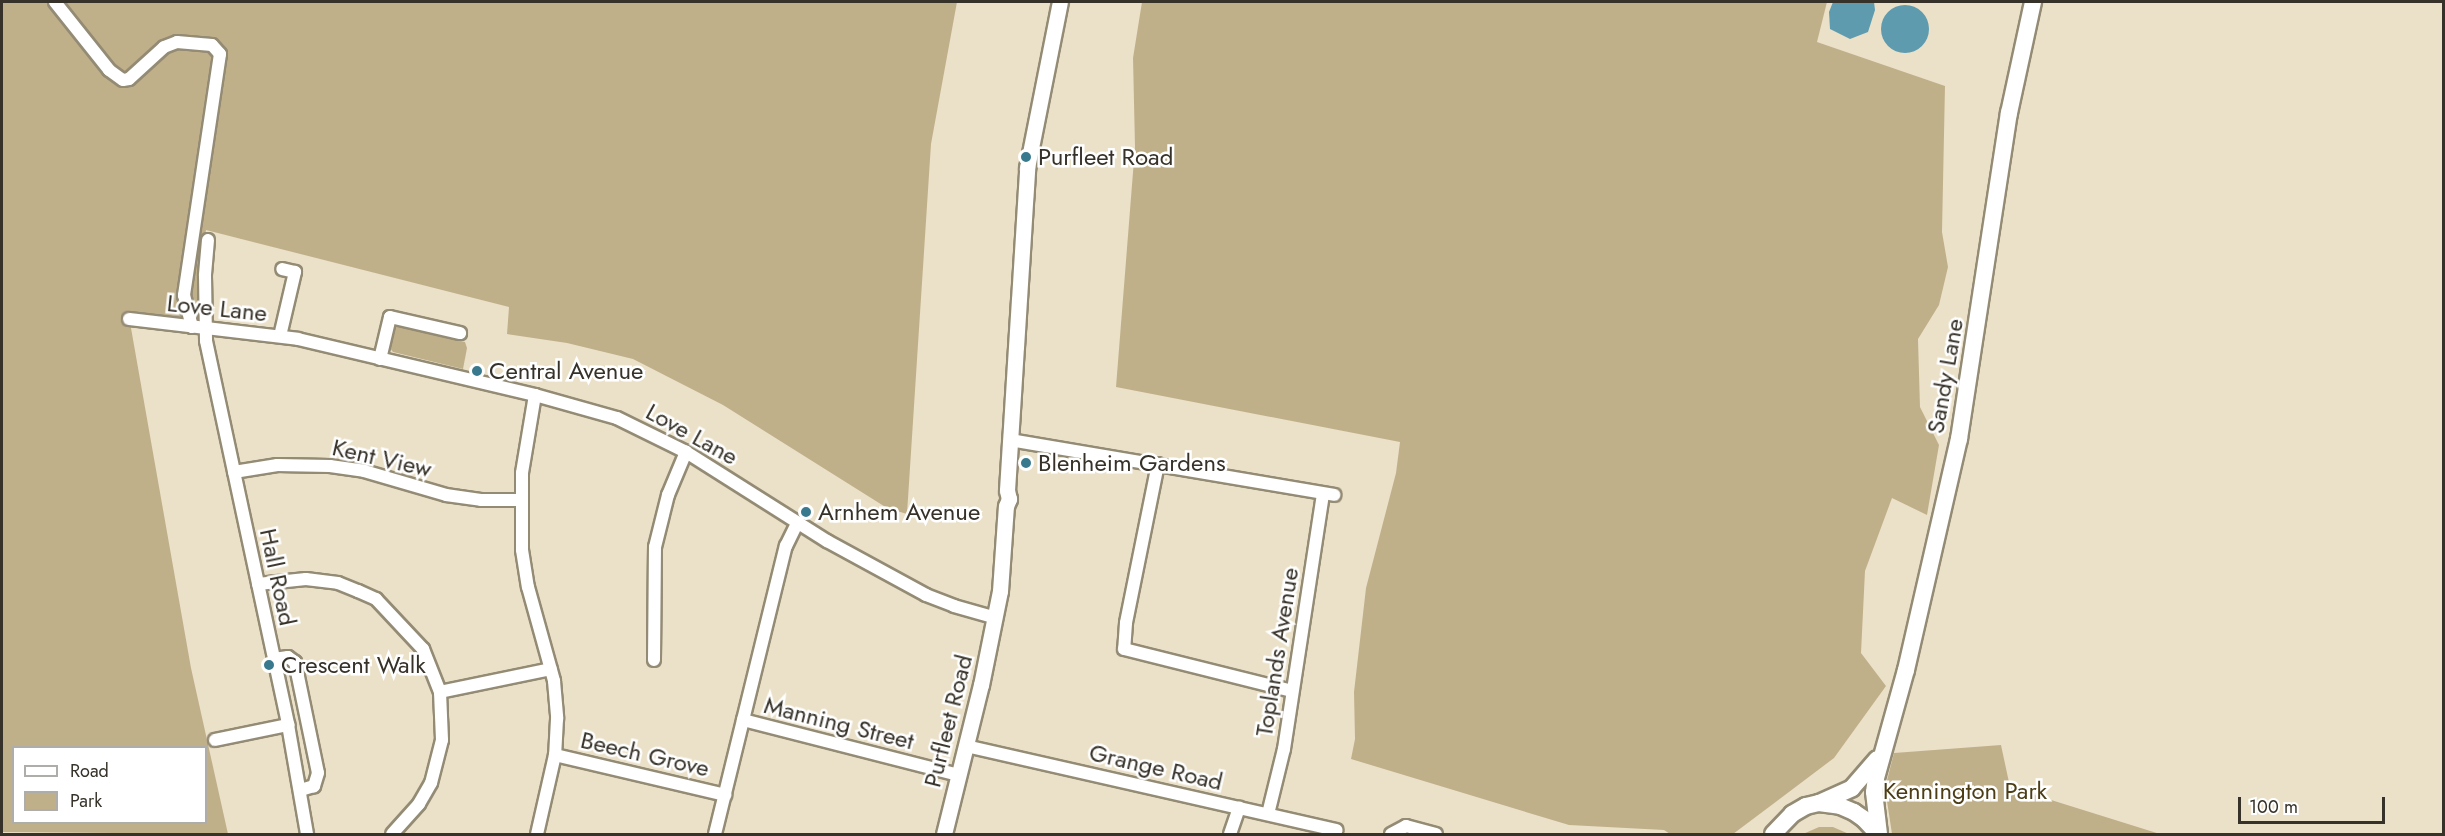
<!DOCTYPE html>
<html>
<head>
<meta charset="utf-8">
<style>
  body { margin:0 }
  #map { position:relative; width:2445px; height:836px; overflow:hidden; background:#ebe1c9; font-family:Jost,sans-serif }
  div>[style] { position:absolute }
  .green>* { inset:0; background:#c0b08a }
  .water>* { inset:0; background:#5e9baf }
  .round { border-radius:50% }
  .roads { filter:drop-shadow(2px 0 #948b75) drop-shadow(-2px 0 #948b75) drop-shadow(0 2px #948b75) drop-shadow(0 -2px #948b75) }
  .minor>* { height:12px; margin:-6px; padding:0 6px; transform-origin:6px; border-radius:6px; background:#fff }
  .tertiary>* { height:15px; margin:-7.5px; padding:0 7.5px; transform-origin:7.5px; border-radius:7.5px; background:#fff }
  .secondary>* { height:16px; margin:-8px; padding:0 8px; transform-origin:8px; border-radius:8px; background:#fff }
  .dots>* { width:16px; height:16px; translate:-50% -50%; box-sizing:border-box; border:3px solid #fff; border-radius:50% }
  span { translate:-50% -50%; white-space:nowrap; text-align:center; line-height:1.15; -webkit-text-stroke:5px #fff; paint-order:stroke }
  .poi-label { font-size:24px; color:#363229 }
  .left { translate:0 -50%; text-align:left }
  .street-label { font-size:24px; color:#363229 }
  .park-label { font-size:24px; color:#4c3d15 }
  .frame { position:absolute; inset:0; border:3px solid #363229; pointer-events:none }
  .legend { position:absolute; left:12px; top:746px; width:195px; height:78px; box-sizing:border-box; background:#fff; border:2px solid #afada9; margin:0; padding:8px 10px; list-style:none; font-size:18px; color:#363229 }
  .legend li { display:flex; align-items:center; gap:12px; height:30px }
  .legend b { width:30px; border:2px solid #afada9 }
  .scale { position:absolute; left:2238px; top:797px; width:147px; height:27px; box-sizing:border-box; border:3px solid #363229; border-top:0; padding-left:8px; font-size:18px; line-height:21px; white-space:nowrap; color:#363229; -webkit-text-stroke:4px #fff; paint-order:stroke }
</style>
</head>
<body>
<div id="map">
  <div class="green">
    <i style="clip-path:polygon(evenodd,2px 2px,957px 2px,931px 144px,907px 514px,887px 508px,723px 405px,633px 359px,567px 343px,507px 334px,509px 307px,206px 230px,200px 277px,202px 322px,131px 315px,131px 328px,191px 668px,228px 834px,2px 832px,2px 2px,14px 748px,206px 748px,206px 822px,14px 822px,14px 748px)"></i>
    <i style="clip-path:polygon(1142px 2px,1827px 2px,1817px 42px,1945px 86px,1942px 232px,1948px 267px,1939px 305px,1918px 339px,1920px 407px,1939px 445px,1927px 515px,1892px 498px,1865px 571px,1861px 653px,1886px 686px,1834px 758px,1733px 834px,1670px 834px,1664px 830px,1569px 825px,1351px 759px,1355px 739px,1354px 692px,1366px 588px,1396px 473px,1400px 442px,1116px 387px,1135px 147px,1133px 58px)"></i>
    <i style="clip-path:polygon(399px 325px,465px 342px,467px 348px,463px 369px,393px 352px,389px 347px,394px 329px)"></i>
    <i style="clip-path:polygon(2001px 745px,2010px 787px,2160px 834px,1892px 834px,1885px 788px,1894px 753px)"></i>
    <i style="clip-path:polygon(1819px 827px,1833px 827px,1849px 834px,1803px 834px)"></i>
  </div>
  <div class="water">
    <i style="clip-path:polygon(1833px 2px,1874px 2px,1875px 10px,1868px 32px,1850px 39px,1830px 29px,1829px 12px)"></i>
    <i class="round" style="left:1881px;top:5px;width:48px;height:48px"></i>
  </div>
  <div class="roads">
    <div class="minor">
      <i style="left:55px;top:2px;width:87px;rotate:51.5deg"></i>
      <i style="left:109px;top:70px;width:17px;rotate:36deg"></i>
      <i style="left:123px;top:80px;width:6px;rotate:-9deg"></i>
      <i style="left:129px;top:79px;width:47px;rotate:-42.4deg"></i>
      <i style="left:164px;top:47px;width:14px;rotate:-21deg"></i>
      <i style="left:177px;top:42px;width:35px;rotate:5deg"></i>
      <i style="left:212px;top:45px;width:12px;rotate:48deg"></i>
      <i style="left:220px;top:54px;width:244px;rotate:98.5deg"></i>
      <i style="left:184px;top:295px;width:33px;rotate:76deg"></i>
      <i style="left:208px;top:240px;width:36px;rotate:95deg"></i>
      <i style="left:205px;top:276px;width:65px;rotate:89.1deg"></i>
      <i style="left:206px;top:341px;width:393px;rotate:77.9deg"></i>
      <i style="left:288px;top:725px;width:111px;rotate:80.1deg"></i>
      <i style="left:129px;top:319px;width:170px;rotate:6.7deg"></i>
      <i style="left:298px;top:339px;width:244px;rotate:13.3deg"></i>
      <i style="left:535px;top:395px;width:85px;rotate:15.7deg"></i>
      <i style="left:617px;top:418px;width:77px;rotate:26.2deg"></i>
      <i style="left:686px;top:452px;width:167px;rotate:32.3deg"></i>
      <i style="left:827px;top:541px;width:113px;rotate:28.6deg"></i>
      <i style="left:926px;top:595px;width:30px;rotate:21deg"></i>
      <i style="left:954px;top:606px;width:44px;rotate:15.9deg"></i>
      <i style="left:280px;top:336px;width:66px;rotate:-76.8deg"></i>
      <i style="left:295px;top:272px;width:13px;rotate:-167deg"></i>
      <i style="left:380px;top:359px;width:43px;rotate:-76.6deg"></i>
      <i style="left:390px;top:317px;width:72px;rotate:12.9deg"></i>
      <i style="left:535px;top:395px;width:79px;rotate:99.5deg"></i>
      <i style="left:522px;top:473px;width:77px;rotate:90deg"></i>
      <i style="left:522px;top:550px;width:37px;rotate:81deg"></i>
      <i style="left:528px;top:587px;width:98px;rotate:74.5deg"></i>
      <i style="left:554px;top:681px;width:38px;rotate:85deg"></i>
      <i style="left:557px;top:719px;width:36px;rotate:93deg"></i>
      <i style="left:555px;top:755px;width:81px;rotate:102.8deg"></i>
      <i style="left:1010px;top:440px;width:329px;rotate:9.6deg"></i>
      <i style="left:1158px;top:464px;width:162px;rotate:101.4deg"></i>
      <i style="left:1126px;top:623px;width:26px;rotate:94deg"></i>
      <i style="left:1124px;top:649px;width:173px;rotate:14deg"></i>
      <i style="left:234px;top:472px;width:44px;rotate:-9.2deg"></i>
      <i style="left:277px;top:465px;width:53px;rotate:1.1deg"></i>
      <i style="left:330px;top:466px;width:34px;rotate:8deg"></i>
      <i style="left:364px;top:471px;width:85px;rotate:16.3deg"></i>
      <i style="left:446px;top:495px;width:35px;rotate:8deg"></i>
      <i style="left:481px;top:500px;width:39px"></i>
      <i style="left:258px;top:584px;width:48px;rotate:-5.9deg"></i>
      <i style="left:306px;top:579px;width:32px;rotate:7deg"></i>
      <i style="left:338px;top:583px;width:22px;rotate:22deg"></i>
      <i style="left:358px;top:591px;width:20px;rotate:24deg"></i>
      <i style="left:376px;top:599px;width:69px;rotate:46.8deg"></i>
      <i style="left:423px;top:649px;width:46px;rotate:68.4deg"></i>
      <i style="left:440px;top:692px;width:48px;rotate:87.6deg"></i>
      <i style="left:442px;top:740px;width:44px;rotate:104.3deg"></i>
      <i style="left:431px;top:783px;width:24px;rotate:120deg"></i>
      <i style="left:419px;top:804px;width:40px;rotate:132deg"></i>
      <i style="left:274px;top:659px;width:14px;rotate:-8deg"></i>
      <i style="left:288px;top:657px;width:9px;rotate:36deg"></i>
      <i style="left:295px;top:662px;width:113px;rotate:78.3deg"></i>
      <i style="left:318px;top:773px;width:14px;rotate:107deg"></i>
      <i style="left:314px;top:786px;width:14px;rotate:163deg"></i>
      <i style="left:654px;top:660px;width:113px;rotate:-89.5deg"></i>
      <i style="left:655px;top:547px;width:54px;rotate:-76deg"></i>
      <i style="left:668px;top:495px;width:47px;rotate:-67.3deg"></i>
      <i style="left:440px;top:692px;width:113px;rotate:-11.7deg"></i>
      <i style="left:743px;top:720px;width:223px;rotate:14.3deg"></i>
      <i style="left:215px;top:740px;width:75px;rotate:-11.6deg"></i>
      <i style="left:966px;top:746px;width:380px;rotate:12.8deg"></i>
      <i style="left:555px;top:755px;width:175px;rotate:13.2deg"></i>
      <i style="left:1268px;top:814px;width:67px;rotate:-76.2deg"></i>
      <i style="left:1284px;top:749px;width:257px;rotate:-81.3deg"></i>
      <i style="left:715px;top:834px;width:297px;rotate:-76.2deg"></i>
      <i style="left:786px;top:546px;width:25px;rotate:-64deg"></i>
      <i style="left:1230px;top:834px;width:28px;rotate:-71deg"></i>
      <i style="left:1391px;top:834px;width:17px;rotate:-28deg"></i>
      <i style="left:1406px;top:826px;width:31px;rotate:15deg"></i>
    </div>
    <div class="tertiary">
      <i style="left:944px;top:834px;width:154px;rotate:-76.1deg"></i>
      <i style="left:981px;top:685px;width:96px;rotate:-78.6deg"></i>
      <i style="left:1000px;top:591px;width:85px;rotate:-86deg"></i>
      <i style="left:1006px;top:506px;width:8px;rotate:-67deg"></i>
      <i style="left:1009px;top:499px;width:9px;rotate:-103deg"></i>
      <i style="left:1007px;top:490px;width:323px;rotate:-86.4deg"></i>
      <i style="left:1027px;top:168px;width:169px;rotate:-78.8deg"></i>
    </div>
    <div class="secondary">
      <i style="left:1819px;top:803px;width:36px;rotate:-24deg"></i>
      <i style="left:1852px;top:788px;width:38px;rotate:-49deg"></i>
      <i style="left:1773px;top:834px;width:28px;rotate:-46deg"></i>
      <i style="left:1792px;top:814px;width:16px;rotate:-30deg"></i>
      <i style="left:1806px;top:806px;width:13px;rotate:-13deg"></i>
      <i style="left:1819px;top:803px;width:21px;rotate:8deg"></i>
      <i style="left:1840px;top:806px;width:15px;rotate:23deg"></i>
      <i style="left:1854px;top:812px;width:12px;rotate:35deg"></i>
      <i style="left:1864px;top:819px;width:21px;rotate:47deg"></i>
      <i style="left:1879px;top:834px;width:42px;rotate:-96.8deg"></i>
      <i style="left:1874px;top:792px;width:14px;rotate:-82deg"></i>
      <i style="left:1876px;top:778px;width:112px;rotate:-74.5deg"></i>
      <i style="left:1906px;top:670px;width:237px;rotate:-77.1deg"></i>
      <i style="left:1959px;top:439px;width:330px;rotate:-81.3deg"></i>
      <i style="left:2009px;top:113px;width:114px;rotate:-77.8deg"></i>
    </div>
  </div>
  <div class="dots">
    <i style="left:1026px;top:157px;background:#39798d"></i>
    <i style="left:477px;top:371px;background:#39798d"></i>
    <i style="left:1026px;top:463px;background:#39798d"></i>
    <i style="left:806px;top:512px;background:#39798d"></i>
    <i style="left:269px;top:665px;background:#39798d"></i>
  </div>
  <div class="poi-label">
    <span class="left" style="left:1038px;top:157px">Purfleet Road</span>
    <span class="left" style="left:489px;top:371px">Central Avenue</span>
    <span class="left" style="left:1038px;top:463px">Blenheim Gardens</span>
    <span class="left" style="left:818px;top:512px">Arnhem Avenue</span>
    <span class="left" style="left:281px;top:665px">Crescent Walk</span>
  </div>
  <div class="street-label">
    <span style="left:217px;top:308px;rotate:6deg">Love Lane</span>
    <span style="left:1945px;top:376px;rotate:-80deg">Sandy Lane</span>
    <span style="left:692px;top:434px;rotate:29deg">Love Lane</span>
    <span style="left:382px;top:458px;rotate:13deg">Kent View</span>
    <span style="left:278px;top:577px;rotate:78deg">Hall Road</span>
    <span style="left:1277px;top:652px;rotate:-81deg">Toplands Avenue</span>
    <span style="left:948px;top:721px;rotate:-76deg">Purfleet Road</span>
    <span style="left:839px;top:723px;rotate:14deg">Manning Street</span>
    <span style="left:645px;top:754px;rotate:13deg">Beech Grove</span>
    <span style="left:1156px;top:767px;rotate:13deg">Grange Road</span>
  </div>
  <div class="park-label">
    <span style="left:1965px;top:791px">Kennington Park</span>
  </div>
  <div class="frame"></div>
  <ul class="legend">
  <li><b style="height:8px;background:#fff"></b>Road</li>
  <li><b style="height:16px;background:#c0b08a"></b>Park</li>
  </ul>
  <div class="scale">100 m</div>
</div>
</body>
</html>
